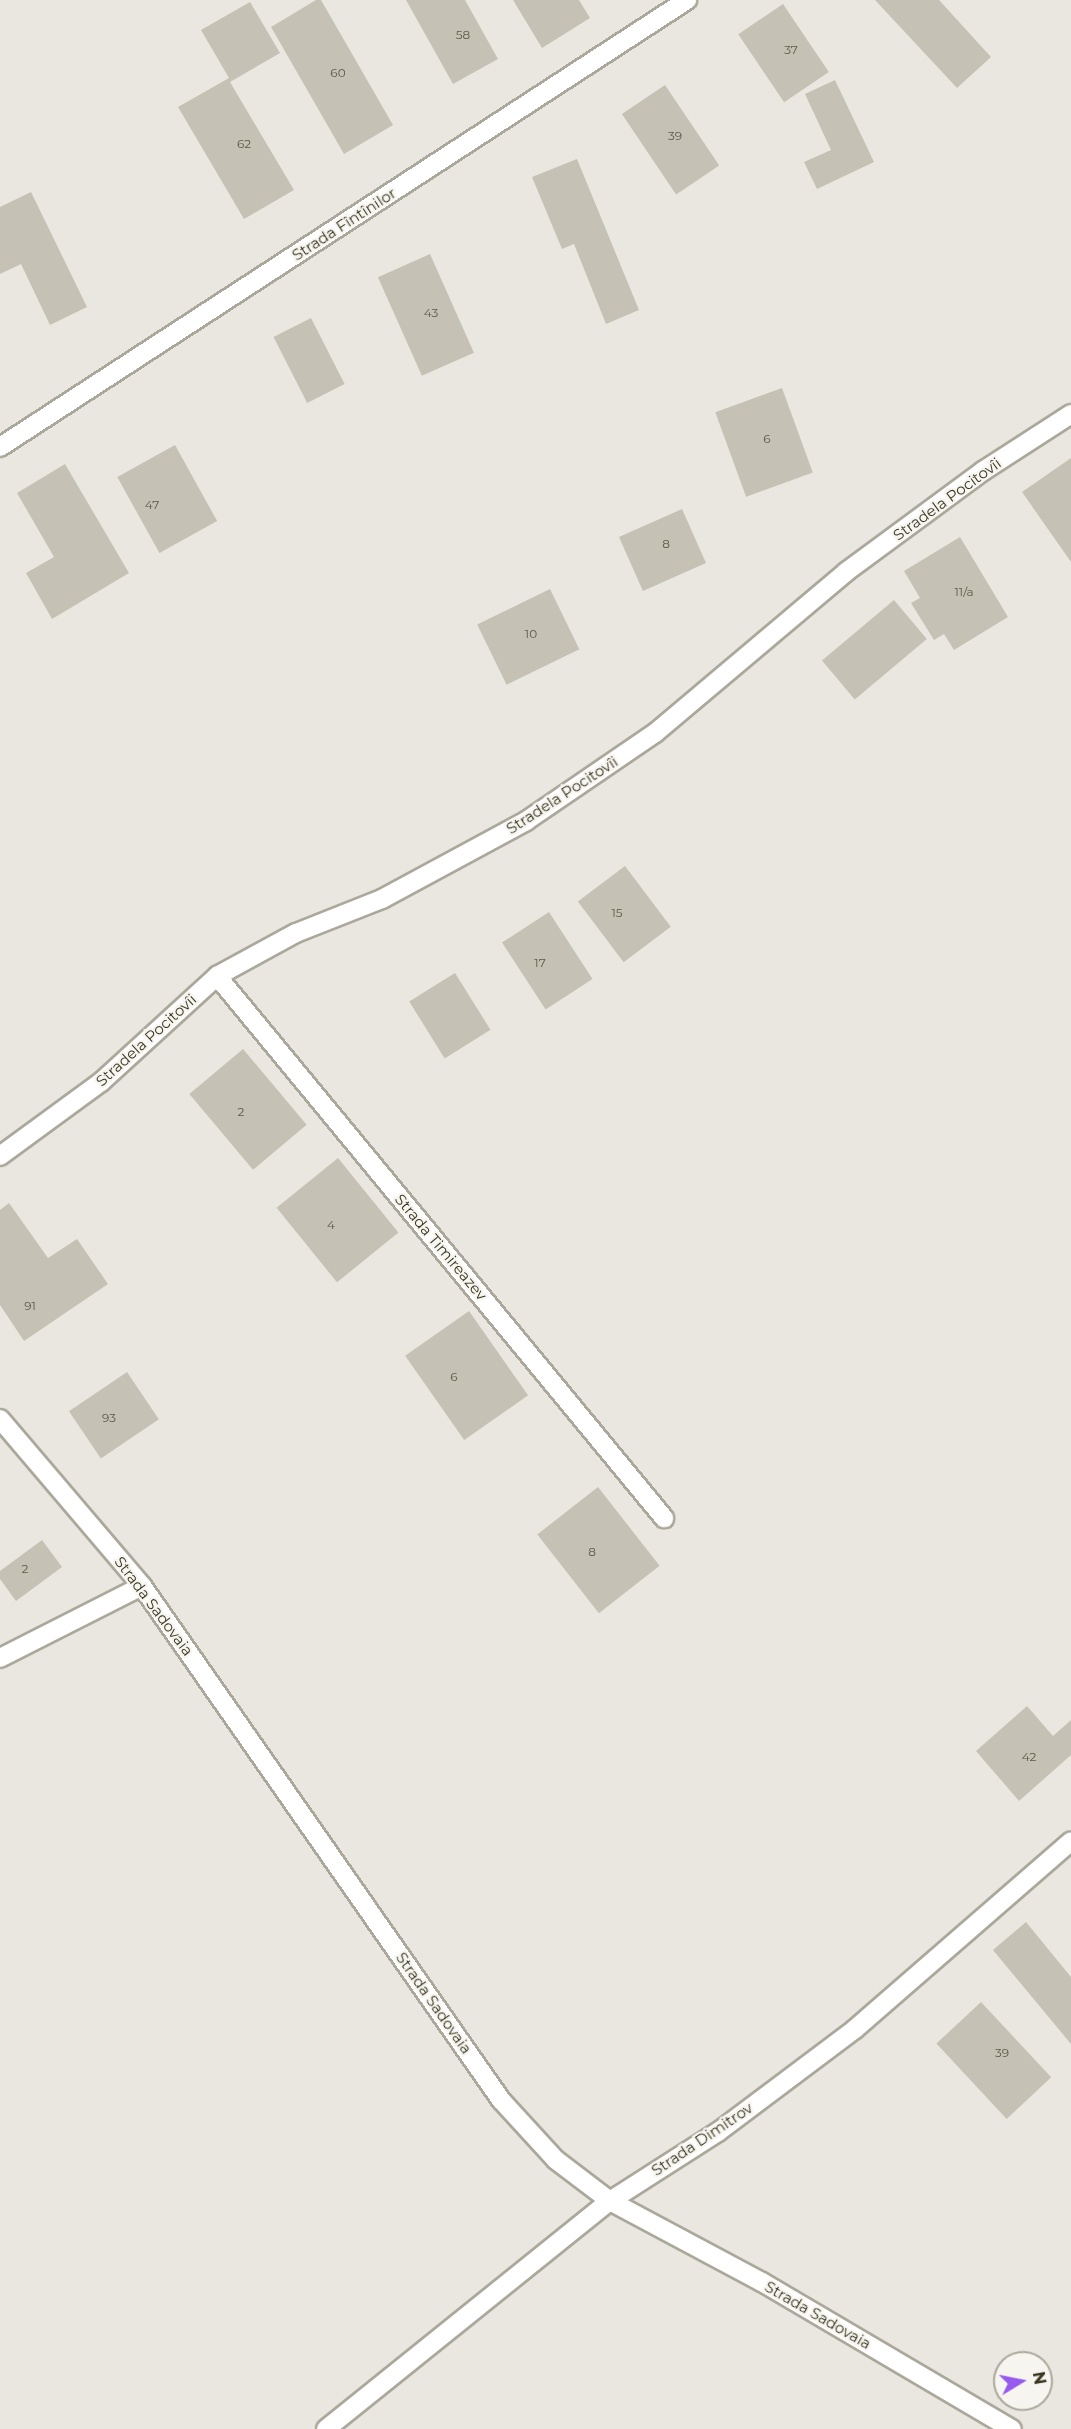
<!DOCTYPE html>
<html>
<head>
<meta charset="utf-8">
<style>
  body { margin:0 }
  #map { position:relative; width:1071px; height:2429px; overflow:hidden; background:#eae7e0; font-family:Montserrat,sans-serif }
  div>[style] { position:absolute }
  .building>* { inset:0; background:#c5c1b5; transform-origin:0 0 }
  .roads { filter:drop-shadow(2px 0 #aba89b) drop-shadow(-2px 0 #aba89b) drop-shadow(0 2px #aba89b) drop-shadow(0 -2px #aba89b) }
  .street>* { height:18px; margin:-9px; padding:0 9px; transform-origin:9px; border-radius:9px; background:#fff }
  span { translate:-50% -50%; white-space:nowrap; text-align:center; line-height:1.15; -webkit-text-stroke:4.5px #f7f5f0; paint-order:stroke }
  .number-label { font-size:12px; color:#5d5a46 }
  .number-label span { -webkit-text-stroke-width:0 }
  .street-label { font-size:15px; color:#3a3721 }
  .north { position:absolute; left:993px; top:2351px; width:60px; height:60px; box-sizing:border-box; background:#f7f5f0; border:2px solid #aba99d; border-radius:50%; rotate:80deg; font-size:16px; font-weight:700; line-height:24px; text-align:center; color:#3a3721 }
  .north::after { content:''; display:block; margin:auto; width:21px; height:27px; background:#965aee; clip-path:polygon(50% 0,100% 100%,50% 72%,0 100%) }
</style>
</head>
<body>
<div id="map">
  <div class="building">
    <i style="clip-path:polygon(316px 0,321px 0,393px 125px,344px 154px,271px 27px)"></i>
    <i style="clip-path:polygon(406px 0,465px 0,498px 59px,453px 84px)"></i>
    <i style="clip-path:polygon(513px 0,579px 0,590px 18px,542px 48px)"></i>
    <i style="clip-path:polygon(875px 0,939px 0,991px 57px,957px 88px)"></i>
    <i style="clip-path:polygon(250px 2px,280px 53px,230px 82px,294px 190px,244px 219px,178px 107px,229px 78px,201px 30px)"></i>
    <i style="left:783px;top:4px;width:82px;height:54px;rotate:56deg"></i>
    <i style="clip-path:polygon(835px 80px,874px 162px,817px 189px,804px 162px,831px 150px,805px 94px)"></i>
    <i style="left:665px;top:85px;width:97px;height:52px;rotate:56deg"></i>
    <i style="clip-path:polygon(577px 159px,639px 310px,606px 324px,574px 244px,562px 249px,532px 177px)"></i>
    <i style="clip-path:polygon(31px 192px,87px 307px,50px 325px,21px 264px,0 274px,0 207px)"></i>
    <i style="left:430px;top:254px;width:108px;height:57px;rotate:66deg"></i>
    <i style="left:311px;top:318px;width:74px;height:42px;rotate:63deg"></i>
    <i style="left:782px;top:388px;width:90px;height:71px;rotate:70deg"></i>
    <i style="left:175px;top:445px;width:87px;height:66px;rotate:61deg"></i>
    <i style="clip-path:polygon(1071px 458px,1071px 562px,1022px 492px)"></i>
    <i style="clip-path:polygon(65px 464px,129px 573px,52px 619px,26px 573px,54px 557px,17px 493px)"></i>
    <i style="left:682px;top:509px;width:59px;height:69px;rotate:66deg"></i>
    <i style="clip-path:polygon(960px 537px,1008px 617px,954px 650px,944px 634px,934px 640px,911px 603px,920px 598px,904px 571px)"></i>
    <i style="left:550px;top:589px;width:67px;height:81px;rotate:64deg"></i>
    <i style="left:894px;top:600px;width:51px;height:94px;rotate:50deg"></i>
    <i style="left:625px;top:866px;width:76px;height:59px;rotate:53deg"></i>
    <i style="left:549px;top:912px;width:80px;height:56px;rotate:57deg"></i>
    <i style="left:455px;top:973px;width:67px;height:54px;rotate:58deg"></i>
    <i style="left:243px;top:1049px;width:99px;height:70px;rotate:50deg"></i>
    <i style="left:338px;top:1158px;width:96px;height:79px;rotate:51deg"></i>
    <i style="clip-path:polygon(9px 1203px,48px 1258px,77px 1239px,108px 1284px,24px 1341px,0 1305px,0 1210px)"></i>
    <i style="left:469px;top:1311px;width:103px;height:78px;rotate:55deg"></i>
    <i style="left:127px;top:1372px;width:57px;height:70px;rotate:56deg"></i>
    <i style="left:598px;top:1487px;width:100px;height:77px;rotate:52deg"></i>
    <i style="clip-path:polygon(42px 1540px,62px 1567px,16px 1601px,0 1579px,0 1571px)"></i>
    <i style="clip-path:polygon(1027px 1706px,1053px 1736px,1071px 1720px,1071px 1755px,1019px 1801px,976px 1751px)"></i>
    <i style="clip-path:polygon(1026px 1922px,1071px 1977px,1071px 2044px,993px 1950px)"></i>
    <i style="left:981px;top:2002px;width:103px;height:61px;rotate:47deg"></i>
  </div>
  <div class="roads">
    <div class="street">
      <i style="left:0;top:447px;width:820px;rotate:-33.05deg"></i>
      <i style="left:217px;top:976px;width:703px;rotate:50.49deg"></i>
      <i style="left:0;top:1156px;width:125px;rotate:-36.2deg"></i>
      <i style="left:101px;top:1082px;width:157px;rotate:-42.4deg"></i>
      <i style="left:217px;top:976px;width:90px;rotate:-28.6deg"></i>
      <i style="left:296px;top:933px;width:92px;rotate:-21.6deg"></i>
      <i style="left:382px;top:899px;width:164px;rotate:-28.4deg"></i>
      <i style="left:526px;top:821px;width:156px;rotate:-34.3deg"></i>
      <i style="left:655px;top:733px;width:250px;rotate:-40.1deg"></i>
      <i style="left:846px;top:572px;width:170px;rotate:-36.4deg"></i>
      <i style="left:983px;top:471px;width:105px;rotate:-32.9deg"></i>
      <i style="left:0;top:1419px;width:219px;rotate:49.6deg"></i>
      <i style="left:142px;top:1586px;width:627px;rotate:55.07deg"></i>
      <i style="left:501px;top:2100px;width:81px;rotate:47.5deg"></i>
      <i style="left:556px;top:2160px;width:68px;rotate:37.2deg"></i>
      <i style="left:610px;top:2201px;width:172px;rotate:28.1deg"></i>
      <i style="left:762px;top:2282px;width:290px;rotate:30.5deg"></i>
      <i style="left:0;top:1658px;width:159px;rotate:-26.9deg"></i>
      <i style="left:326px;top:2429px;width:364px;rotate:-38.8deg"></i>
      <i style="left:610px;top:2201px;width:128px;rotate:-32.6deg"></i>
      <i style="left:718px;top:2132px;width:171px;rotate:-36.9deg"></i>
      <i style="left:855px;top:2029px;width:286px;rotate:-41deg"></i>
    </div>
  </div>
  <div class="number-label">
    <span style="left:463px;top:35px">58</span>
    <span style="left:791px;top:50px">37</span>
    <span style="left:338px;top:73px">60</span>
    <span style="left:675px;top:136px">39</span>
    <span style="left:244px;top:144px">62</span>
    <span style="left:431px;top:313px">43</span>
    <span style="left:767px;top:439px">6</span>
    <span style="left:152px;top:505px">47</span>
    <span style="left:666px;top:544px">8</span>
    <span style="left:964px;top:592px">11/a</span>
    <span style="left:531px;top:634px">10</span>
    <span style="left:617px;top:913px">15</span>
    <span style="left:540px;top:963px">17</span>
    <span style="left:241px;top:1112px">2</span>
    <span style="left:331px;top:1225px">4</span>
    <span style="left:30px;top:1306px">91</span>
    <span style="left:454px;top:1377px">6</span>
    <span style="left:109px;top:1418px">93</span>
    <span style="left:592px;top:1552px">8</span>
    <span style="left:25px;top:1569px">2</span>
    <span style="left:1029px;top:1757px">42</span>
    <span style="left:1002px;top:2053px">39</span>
  </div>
  <div class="street-label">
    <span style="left:344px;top:224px;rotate:-33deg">Strada Fîntînilor</span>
    <span style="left:947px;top:499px;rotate:-36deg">Stradela Pocitovîi</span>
    <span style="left:562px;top:795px;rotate:-33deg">Stradela Pocitovîi</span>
    <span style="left:146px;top:1040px;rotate:-42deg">Stradela Pocitovîi</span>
    <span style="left:441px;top:1247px;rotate:50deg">Strada Timireazev</span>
    <span style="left:154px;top:1606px;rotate:53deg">Strada Sadovaia</span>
    <span style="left:434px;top:2003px;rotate:55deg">Strada Sadovaia</span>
    <span style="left:702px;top:2139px;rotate:-34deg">Strada Dimitrov</span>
    <span style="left:818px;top:2315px;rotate:30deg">Strada Sadovaia</span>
  </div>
  <div class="north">N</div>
</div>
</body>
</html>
